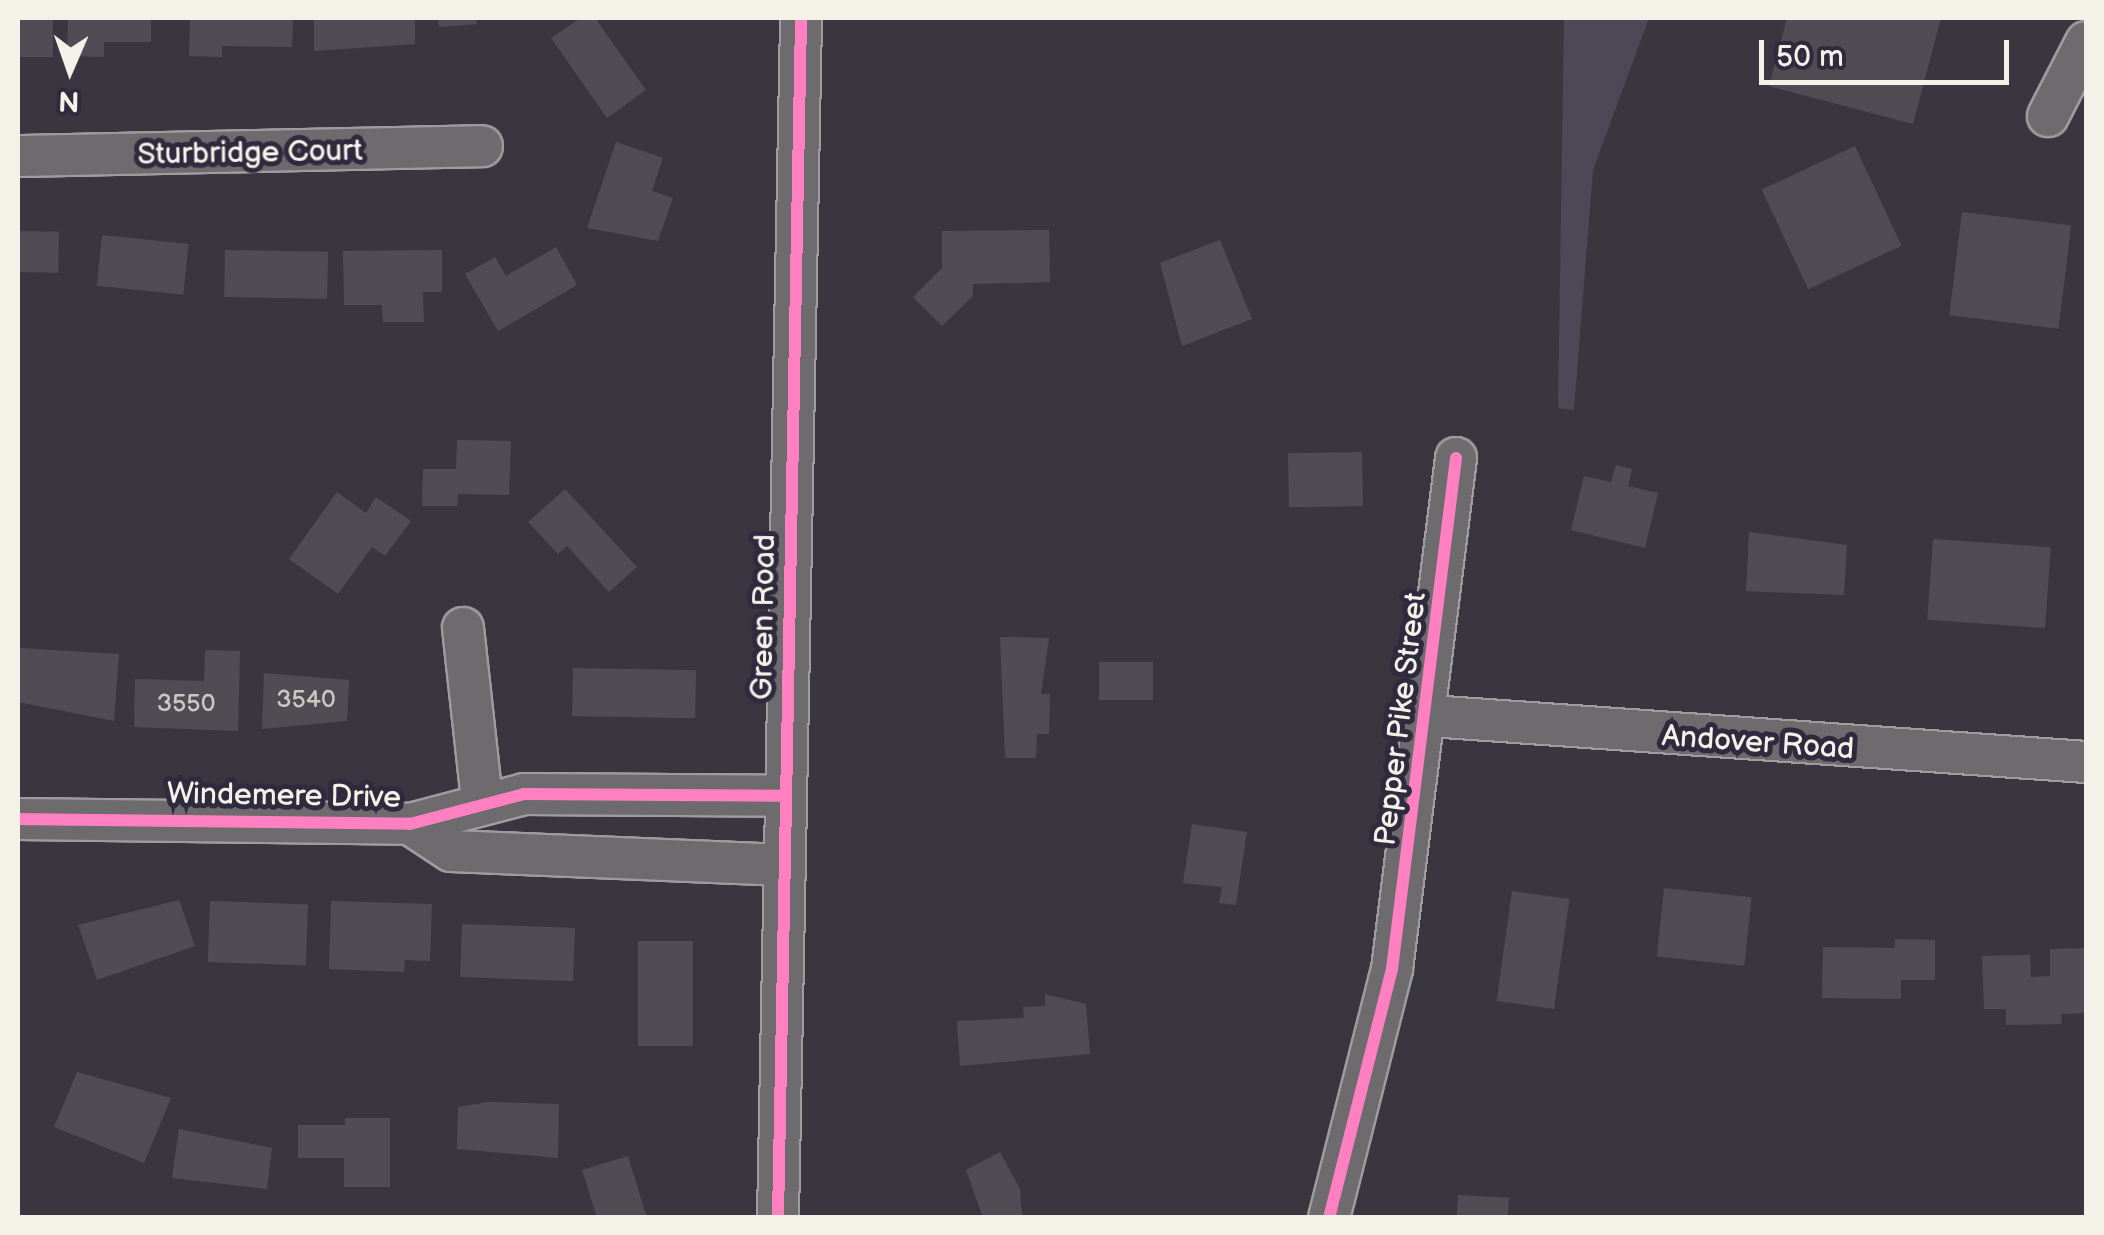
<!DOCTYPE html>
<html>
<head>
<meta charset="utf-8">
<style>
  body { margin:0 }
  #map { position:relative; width:2104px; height:1235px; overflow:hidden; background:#393640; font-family:"Balsamiq Sans",sans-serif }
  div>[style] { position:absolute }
  .green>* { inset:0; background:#4d4856 }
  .building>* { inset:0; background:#4f4d53; transform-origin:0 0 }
  .roads { filter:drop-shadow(2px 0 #9e9c9f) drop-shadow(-2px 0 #9e9c9f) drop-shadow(0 2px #9e9c9f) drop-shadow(0 -2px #9e9c9f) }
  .minor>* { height:40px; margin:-20px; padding:0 20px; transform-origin:20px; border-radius:20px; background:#6d6b6d }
  .cycleway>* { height:12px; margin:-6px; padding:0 6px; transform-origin:6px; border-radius:6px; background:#ff80c0 }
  span { translate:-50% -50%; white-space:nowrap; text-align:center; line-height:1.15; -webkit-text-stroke:10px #2f2a3d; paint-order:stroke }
  .number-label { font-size:25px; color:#cbc8c3 }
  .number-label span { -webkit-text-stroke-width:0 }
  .street-label { font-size:30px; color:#f4f1e8 }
  .frame { position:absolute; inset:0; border:20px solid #f4f1e8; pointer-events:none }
  .north { position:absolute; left:20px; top:20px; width:100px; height:100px; -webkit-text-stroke:8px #2f2a3d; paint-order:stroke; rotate:182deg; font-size:28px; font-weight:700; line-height:40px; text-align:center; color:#f4f1e8 }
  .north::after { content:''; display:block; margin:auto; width:35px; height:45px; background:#f4f1e8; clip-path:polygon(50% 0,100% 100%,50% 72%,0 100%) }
  .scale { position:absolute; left:1759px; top:40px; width:250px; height:45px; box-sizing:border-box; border:5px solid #f4f1e8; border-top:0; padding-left:12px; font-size:30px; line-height:35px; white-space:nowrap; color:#f4f1e8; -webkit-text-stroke:8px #2f2a3d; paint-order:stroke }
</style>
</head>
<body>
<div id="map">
  <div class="green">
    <i style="clip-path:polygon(1564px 18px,1649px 18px,1593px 170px,1574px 410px,1558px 408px)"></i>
  </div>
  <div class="building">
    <i style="left:18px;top:18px;width:35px;height:39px"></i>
    <i style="clip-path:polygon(68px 18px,151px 18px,151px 42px,104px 42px,104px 57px,67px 56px)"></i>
    <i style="clip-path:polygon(190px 18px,293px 18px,292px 47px,222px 46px,222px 57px,189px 56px)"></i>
    <i style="clip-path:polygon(314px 18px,415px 18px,415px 44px,314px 51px)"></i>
    <i style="clip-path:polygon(438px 18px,476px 18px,477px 24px,439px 27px)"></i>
    <i style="clip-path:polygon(581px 18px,595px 18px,646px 90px,607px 118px,551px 38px)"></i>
    <i style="clip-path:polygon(1787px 18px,1941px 18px,1913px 124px,1769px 86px)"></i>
    <i style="clip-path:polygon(616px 142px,663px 158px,652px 191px,673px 198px,658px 241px,587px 228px)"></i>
    <i style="left:1855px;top:146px;width:110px;height:103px;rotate:65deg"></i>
    <i style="left:1962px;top:212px;width:110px;height:104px;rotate:7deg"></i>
    <i style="clip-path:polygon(1049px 230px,1050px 282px,973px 284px,973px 296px,942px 326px,913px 297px,942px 268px,942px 231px)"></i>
    <i style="left:18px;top:231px;width:41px;height:41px;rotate:1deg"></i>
    <i style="left:102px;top:235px;width:87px;height:51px;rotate:6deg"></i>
    <i style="clip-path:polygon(1220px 240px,1252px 319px,1182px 346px,1160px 263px)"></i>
    <i style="clip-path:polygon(556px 247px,577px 285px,498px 331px,465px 274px,495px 257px,506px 276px)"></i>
    <i style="left:225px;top:250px;width:103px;height:47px;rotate:1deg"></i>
    <i style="clip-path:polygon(442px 250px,442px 292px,423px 292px,424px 322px,383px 322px,382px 305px,344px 305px,343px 251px)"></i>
    <i style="clip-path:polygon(457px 440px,511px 441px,509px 495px,458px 494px,457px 506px,422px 506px,423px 469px,456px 469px)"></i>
    <i style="left:1362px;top:452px;width:54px;height:74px;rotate:89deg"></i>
    <i style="clip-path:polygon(1616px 465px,1632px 469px,1628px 486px,1658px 493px,1645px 548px,1571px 530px,1584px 476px,1611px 482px)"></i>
    <i style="clip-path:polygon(565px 489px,637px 567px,609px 592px,567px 546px,558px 554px,528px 522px)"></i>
    <i style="clip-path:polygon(337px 492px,366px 513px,376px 497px,411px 521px,385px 556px,372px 547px,338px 594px,289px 559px)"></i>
    <i style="clip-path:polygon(1749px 532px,1847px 545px,1844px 595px,1746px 591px)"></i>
    <i style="left:1933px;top:539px;width:118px;height:81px;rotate:4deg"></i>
    <i style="clip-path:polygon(1000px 637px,1049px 638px,1041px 694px,1050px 694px,1049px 734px,1037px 734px,1036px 758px,1005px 758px)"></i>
    <i style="clip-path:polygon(20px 648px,119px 654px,114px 721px,18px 702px)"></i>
    <i style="clip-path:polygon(205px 650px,240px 651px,238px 731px,134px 727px,135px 679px,204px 681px)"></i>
    <i style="left:1099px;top:662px;width:54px;height:38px"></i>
    <i style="left:573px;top:668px;width:123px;height:48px;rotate:1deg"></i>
    <i style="clip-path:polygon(264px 673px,349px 680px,347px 721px,262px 729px)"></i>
    <i style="clip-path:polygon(1192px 824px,1247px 832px,1236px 905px,1219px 903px,1222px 887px,1183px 883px)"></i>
    <i style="left:1664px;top:888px;width:88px;height:69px;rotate:6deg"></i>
    <i style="left:1512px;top:891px;width:58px;height:111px;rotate:8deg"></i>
    <i style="clip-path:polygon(179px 900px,195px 946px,97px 980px,78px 925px)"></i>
    <i style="left:210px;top:901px;width:98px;height:61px;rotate:2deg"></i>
    <i style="clip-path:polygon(331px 901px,432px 904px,430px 961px,405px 960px,404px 972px,329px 969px)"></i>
    <i style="left:462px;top:924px;width:113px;height:53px;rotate:2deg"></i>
    <i style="clip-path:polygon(1895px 939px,1935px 940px,1935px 980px,1901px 980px,1901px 999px,1822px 998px,1823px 947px,1895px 948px)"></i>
    <i style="left:638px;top:941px;width:55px;height:105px"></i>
    <i style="clip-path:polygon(2086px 948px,2086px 1013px,2061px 1014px,2062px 1024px,2006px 1025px,2006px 1009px,1984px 1009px,1982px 956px,2030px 955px,2031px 977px,2050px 976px,2050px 949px)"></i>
    <i style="clip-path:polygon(1045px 994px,1086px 1004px,1090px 1054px,960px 1066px,957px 1021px,1024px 1018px,1023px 1007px,1045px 1006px)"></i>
    <i style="clip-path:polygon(77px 1072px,171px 1098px,144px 1163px,54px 1127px)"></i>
    <i style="clip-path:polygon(488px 1102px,559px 1104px,558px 1158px,457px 1149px,458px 1107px)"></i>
    <i style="clip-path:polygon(345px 1118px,390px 1118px,390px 1187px,344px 1187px,344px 1158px,298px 1158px,298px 1125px,345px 1125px)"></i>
    <i style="clip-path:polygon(179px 1129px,272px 1148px,267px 1189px,172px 1178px)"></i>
    <i style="clip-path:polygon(1000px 1152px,1020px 1189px,1022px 1218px,983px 1218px,966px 1170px)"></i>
    <i style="clip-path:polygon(628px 1156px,647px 1218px,597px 1218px,582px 1170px)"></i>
    <i style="left:1458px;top:1195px;width:51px;height:23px;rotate:3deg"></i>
  </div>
  <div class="roads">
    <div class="minor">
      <i style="left:2048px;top:116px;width:83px;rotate:-62.8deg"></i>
      <i style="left:18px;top:156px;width:464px;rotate:-1.2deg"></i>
      <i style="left:463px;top:628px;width:172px;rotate:83.7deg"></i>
      <i style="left:1430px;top:716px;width:658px;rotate:4.01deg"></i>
      <i style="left:18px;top:819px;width:392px;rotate:0.7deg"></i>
      <i style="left:410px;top:824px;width:118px;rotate:-14.7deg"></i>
      <i style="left:524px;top:794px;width:262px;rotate:0.4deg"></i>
      <i style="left:410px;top:824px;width:49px;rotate:33.4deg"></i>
      <i style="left:451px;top:851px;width:334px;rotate:2.4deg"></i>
      <i style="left:778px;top:1218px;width:1200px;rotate:-88.9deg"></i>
      <i style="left:1329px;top:1218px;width:257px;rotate:-75.8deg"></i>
      <i style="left:1392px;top:969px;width:515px;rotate:-82.86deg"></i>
    </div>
  </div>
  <div class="cycleway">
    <i style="left:18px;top:819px;width:392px;rotate:0.7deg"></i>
    <i style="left:410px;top:824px;width:118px;rotate:-14.7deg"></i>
    <i style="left:524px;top:794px;width:262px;rotate:0.4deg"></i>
    <i style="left:778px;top:1218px;width:1200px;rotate:-88.9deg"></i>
    <i style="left:1329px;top:1218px;width:257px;rotate:-75.8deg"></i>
    <i style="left:1392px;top:969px;width:515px;rotate:-82.86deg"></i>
  </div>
  <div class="number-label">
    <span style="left:306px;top:700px">3540</span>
    <span style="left:186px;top:704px">3550</span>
  </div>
  <div class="street-label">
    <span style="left:250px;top:153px;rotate:-1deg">Sturbridge Court</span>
    <span style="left:764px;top:617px;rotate:-89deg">Green Road</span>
    <span style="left:1401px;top:719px;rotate:-83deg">Pepper Pike Street</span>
    <span style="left:1758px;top:743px;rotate:4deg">Andover Road</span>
    <span style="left:284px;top:796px;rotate:1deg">Windemere Drive</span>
  </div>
  <div class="frame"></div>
  <div class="north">N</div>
  <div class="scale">50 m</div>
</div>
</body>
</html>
